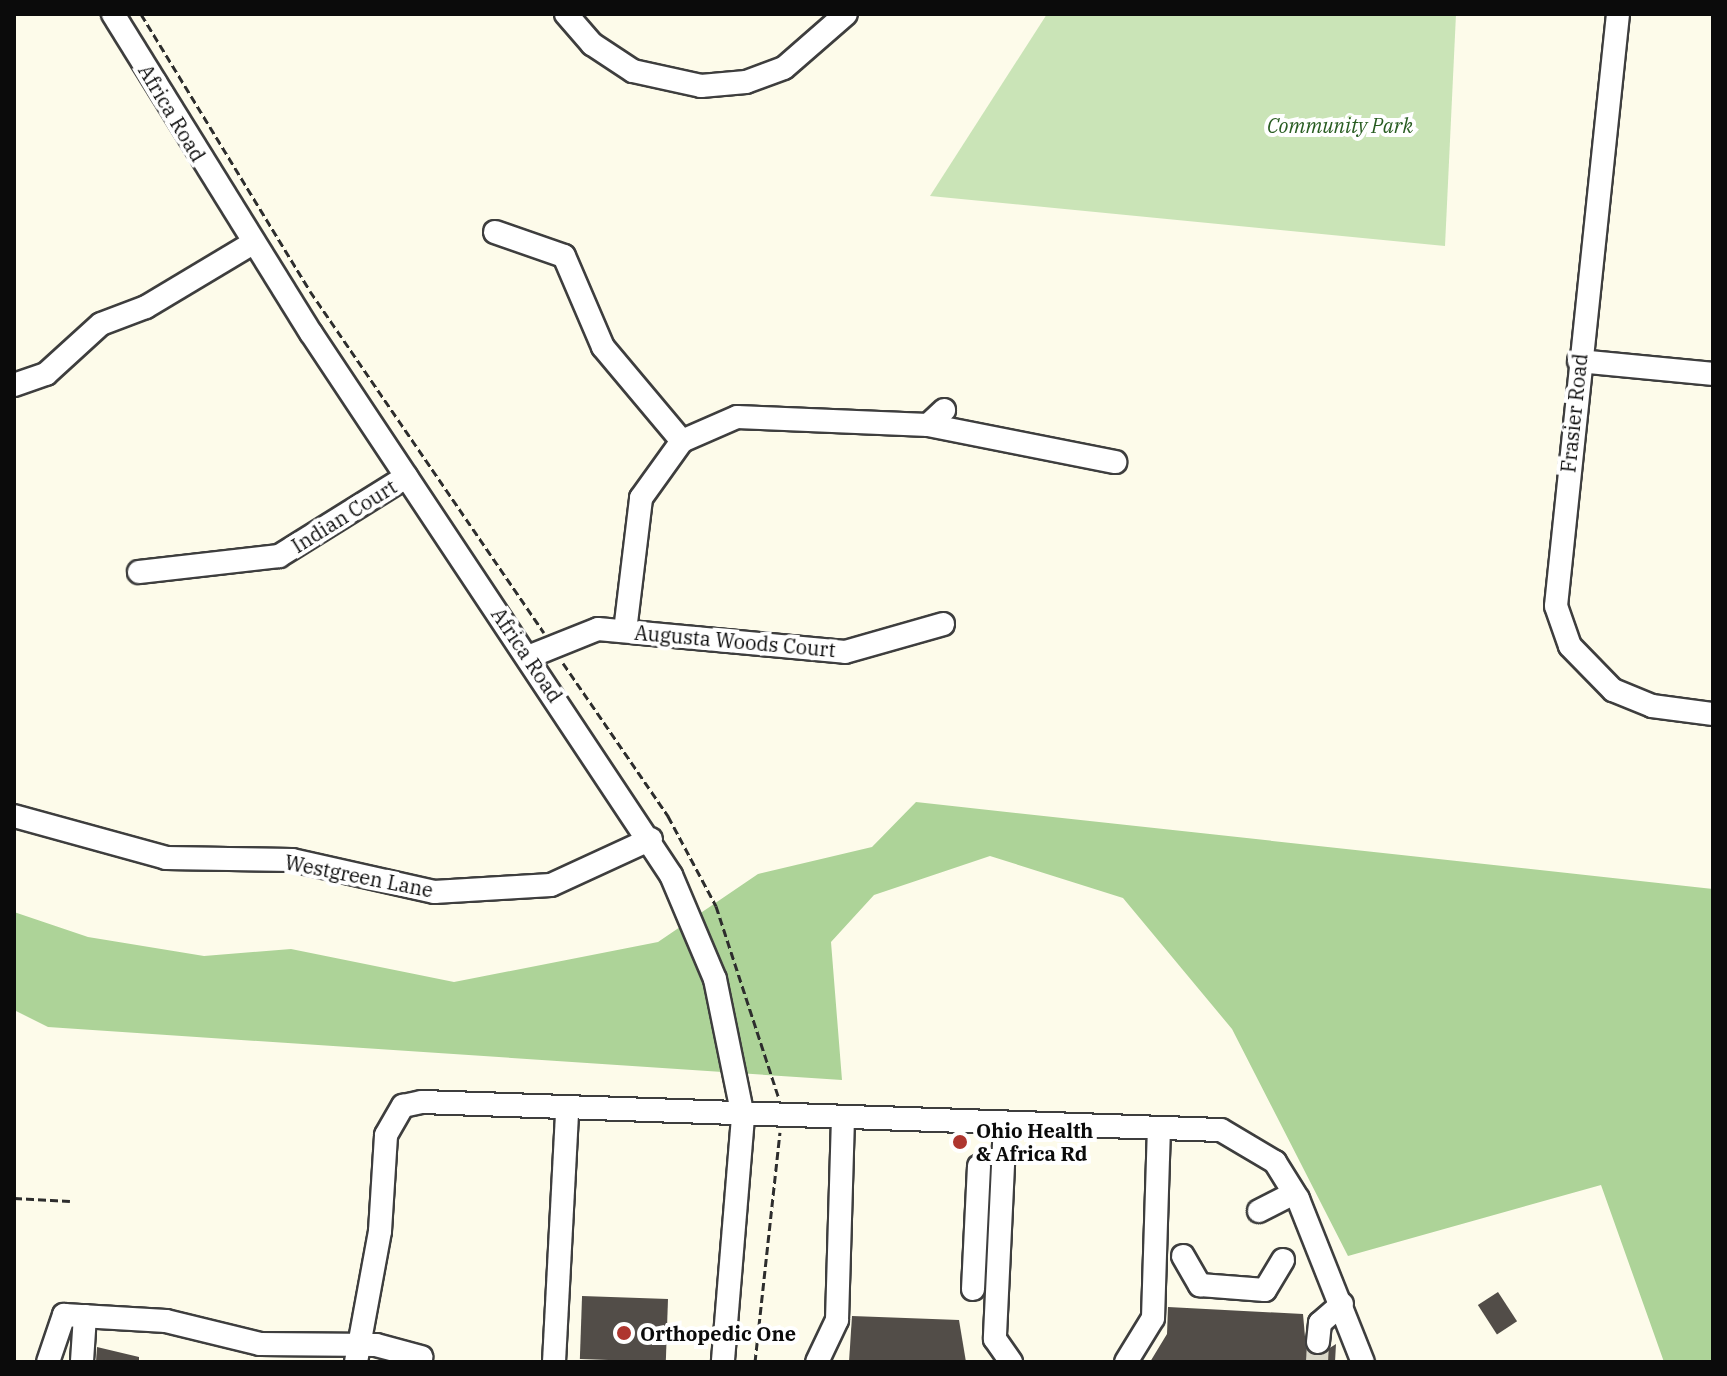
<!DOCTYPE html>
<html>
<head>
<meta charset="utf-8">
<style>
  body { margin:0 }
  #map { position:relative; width:1727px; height:1376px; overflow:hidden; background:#fdfbea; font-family:"IBM Plex Serif",serif }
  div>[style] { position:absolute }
  .green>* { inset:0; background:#cae4b7 }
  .forest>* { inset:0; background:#add398 }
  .building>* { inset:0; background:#524d48; transform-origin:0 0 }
  .minor-tunnel>* { height:22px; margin-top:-11px; transform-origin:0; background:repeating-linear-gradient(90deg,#d9d7c9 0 22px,transparent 0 33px) }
  .path>* { height:3px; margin-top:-1.5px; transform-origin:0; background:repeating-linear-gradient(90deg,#2d2d2d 0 8px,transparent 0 12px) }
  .roads { filter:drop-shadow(2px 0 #3e3e3e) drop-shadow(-2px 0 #3e3e3e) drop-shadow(0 2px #3e3e3e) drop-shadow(0 -2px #3e3e3e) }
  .minor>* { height:22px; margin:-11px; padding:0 11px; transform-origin:11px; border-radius:11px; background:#fff }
  .dots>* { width:22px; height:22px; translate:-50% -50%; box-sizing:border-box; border:4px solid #fff; border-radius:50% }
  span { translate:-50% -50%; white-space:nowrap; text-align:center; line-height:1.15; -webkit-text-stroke:8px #fff; paint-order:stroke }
  .street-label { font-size:20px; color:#0b0b0b }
  .park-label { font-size:20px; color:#285c21; font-style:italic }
  .poi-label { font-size:20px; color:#0b0b0b; font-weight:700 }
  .left { translate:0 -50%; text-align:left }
  .frame { position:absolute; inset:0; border:16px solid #0b0b0b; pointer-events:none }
</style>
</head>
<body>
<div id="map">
  <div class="green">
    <i style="clip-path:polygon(1047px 14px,1456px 14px,1445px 246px,930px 196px)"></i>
  </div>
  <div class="forest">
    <i style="clip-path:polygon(916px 802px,1713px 889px,1713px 1362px,1664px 1362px,1601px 1185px,1348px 1256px,1232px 1029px,1123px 898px,990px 856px,874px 895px,831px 942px,842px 1080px,48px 1027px,14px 1010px,14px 912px,88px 937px,204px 956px,291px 949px,454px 982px,658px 942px,758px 874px,872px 847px)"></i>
  </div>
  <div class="building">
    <i style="left:1498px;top:1292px;width:35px;height:24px;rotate:57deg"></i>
    <i style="left:668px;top:1299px;width:63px;height:86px;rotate:92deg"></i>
    <i style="clip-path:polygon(1168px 1307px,1303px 1314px,1306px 1348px,1317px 1356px,1336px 1344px,1335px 1362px,1150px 1362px,1167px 1334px)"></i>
    <i style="clip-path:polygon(852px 1316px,959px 1320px,966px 1362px,849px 1362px)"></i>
    <i style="clip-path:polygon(97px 1347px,139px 1357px,139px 1362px,96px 1362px)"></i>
  </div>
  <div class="minor-tunnel">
    <i style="left:1317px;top:1362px;width:20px;rotate:-87deg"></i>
  </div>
  <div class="path">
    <i style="left:141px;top:14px;width:324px;rotate:58.6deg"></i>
    <i style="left:310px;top:291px;width:414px;rotate:55.6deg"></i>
    <i style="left:563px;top:663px;width:186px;rotate:55.5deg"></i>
    <i style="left:668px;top:816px;width:102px;rotate:61.9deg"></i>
    <i style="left:716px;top:906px;width:200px;rotate:71.9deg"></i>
    <i style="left:14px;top:1198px;width:56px;rotate:3.1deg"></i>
    <i style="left:755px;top:1362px;width:231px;rotate:-83.8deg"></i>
  </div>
  <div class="roads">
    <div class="minor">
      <i style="left:113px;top:14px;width:375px;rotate:58.2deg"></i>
      <i style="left:311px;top:333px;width:651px;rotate:56.41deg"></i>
      <i style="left:671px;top:875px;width:113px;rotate:67.1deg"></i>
      <i style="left:715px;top:979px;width:141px;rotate:78.5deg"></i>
      <i style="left:743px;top:1117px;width:246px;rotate:94.7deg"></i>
      <i style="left:566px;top:14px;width:40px;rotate:49deg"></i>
      <i style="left:592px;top:44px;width:49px;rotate:33.4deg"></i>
      <i style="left:633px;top:71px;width:70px;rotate:12.4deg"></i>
      <i style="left:701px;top:86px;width:45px;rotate:-5.1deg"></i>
      <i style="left:746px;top:82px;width:40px;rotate:-20.2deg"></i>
      <i style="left:784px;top:68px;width:82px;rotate:-41.1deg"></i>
      <i style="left:1618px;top:14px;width:595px;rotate:95.98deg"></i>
      <i style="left:1556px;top:606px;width:42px;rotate:70.7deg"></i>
      <i style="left:1570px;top:646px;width:62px;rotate:45.7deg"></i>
      <i style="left:1613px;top:690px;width:42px;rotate:22.3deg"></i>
      <i style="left:1652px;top:706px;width:62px;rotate:7.5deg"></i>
      <i style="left:495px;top:232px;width:73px;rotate:19.2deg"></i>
      <i style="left:564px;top:256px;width:99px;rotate:66.8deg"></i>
      <i style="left:603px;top:347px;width:123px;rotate:50deg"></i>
      <i style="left:1579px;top:361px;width:135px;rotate:5.5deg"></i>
      <i style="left:14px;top:385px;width:34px;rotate:-19deg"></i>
      <i style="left:46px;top:374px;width:74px;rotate:-42.3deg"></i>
      <i style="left:101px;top:324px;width:48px;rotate:-20.7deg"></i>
      <i style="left:146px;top:307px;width:125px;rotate:-30.9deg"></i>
      <i style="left:928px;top:425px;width:191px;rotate:11.2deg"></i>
      <i style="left:139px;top:572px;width:141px;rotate:-6.5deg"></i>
      <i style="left:279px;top:556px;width:150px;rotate:-31.9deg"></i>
      <i style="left:625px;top:631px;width:134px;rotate:-83.1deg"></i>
      <i style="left:641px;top:498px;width:70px;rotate:-54.3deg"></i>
      <i style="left:682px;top:441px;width:60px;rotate:-23.6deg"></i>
      <i style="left:737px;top:417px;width:191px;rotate:2.4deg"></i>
      <i style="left:928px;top:425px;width:22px;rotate:-43deg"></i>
      <i style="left:528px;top:657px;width:75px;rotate:-21.8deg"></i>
      <i style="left:598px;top:629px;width:248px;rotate:5.3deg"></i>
      <i style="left:845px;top:652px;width:102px;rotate:-15.9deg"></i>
      <i style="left:14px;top:816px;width:158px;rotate:15.4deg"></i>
      <i style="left:166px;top:858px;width:126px;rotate:0.9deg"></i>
      <i style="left:292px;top:860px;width:146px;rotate:12.7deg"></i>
      <i style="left:434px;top:892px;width:117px;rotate:-3.4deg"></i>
      <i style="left:551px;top:885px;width:110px;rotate:-24.7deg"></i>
      <i style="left:1005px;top:1123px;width:216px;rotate:92.7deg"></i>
      <i style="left:995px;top:1339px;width:28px;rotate:55deg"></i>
      <i style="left:1259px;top:1211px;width:39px;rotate:-27deg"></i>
      <i style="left:1183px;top:1256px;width:34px;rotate:60deg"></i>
      <i style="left:1200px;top:1285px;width:65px;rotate:4.4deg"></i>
      <i style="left:1265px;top:1290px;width:35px;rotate:-59deg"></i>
      <i style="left:973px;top:1289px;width:123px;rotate:-87.2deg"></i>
      <i style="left:1318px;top:1342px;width:19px;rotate:-84deg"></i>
      <i style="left:1320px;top:1323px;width:29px;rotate:-41deg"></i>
      <i style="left:82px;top:1361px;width:45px;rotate:-86.2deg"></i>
      <i style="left:48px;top:1362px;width:50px;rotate:-71.2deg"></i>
      <i style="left:64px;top:1315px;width:102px;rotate:3.4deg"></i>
      <i style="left:166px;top:1321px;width:97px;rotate:13.7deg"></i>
      <i style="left:260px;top:1344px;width:116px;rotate:0.5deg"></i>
      <i style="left:376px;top:1345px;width:47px;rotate:14.9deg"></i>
      <i style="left:356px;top:1362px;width:133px;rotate:-79.6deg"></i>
      <i style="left:380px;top:1231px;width:96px;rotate:-86.4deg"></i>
      <i style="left:386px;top:1135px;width:34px;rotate:-60deg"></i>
      <i style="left:403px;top:1106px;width:19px;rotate:-12deg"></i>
      <i style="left:422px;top:1102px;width:799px;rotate:2.01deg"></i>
      <i style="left:1221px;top:1130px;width:63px;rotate:30.7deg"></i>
      <i style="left:1275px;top:1162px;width:44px;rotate:58.1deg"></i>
      <i style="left:1298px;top:1199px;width:175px;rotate:68.3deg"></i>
      <i style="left:554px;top:1362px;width:252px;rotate:-87deg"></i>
      <i style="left:817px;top:1362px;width:47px;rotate:-64.5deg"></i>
      <i style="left:837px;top:1320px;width:203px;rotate:-88.3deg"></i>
      <i style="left:1126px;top:1362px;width:52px;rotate:-58.5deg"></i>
      <i style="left:1153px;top:1318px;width:190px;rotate:-88.2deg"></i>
    </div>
  </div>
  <div class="dots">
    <i style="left:960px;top:1142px;background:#ae362f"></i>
    <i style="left:624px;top:1333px;background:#ae362f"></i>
  </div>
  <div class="street-label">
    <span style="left:172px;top:113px;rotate:59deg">Africa Road</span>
    <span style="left:1574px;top:413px;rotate:-84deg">Frasier Road</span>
    <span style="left:344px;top:516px;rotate:-32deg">Indian Court</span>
    <span style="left:735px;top:641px;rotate:5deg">Augusta Woods Court</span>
    <span style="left:527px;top:655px;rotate:56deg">Africa Road</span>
    <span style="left:359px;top:876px;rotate:11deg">Westgreen Lane</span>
  </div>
  <div class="park-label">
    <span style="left:1340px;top:125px">Community Park</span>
  </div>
  <div class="poi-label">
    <span class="left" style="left:976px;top:1142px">Ohio Health<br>&amp; Africa Rd</span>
    <span class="left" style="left:640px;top:1333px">Orthopedic One</span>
  </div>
  <div class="frame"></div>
</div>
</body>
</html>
